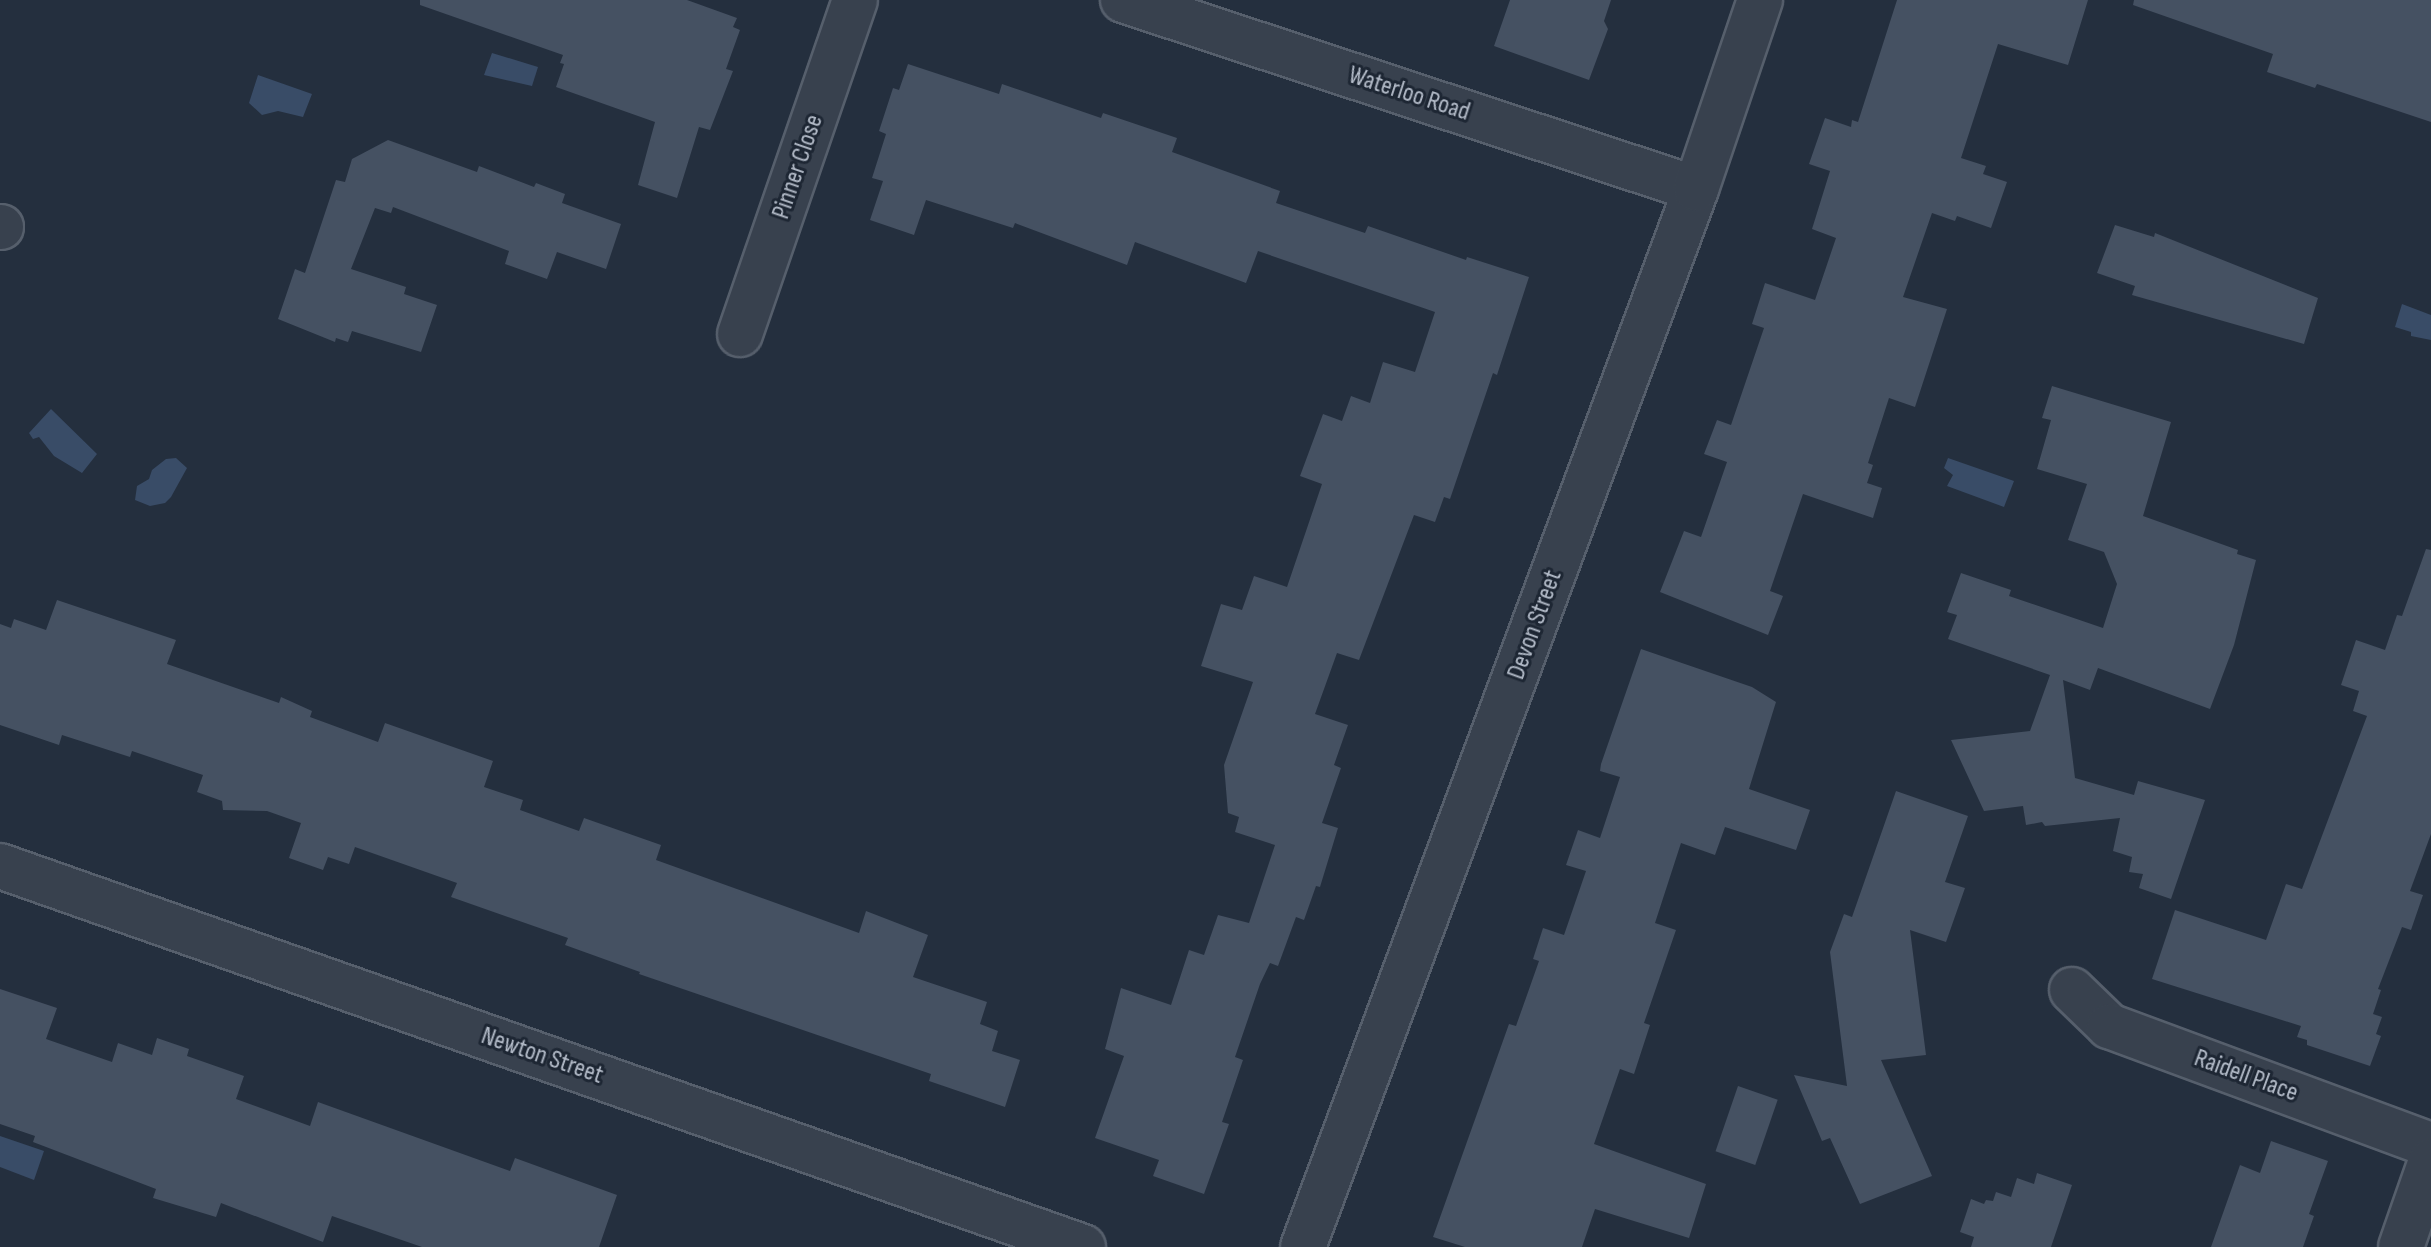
<!DOCTYPE html>
<html>
<head>
<meta charset="utf-8">
<style>
  body { margin:0 }
  #map { position:relative; width:2431px; height:1247px; overflow:hidden; background:#242f3e; font-family:"Sofia Sans Condensed",sans-serif }
  div>[style] { position:absolute }
  .water>* { inset:0; background:#394c67 }
  .building>* { inset:0; background:#455162; transform-origin:0 0 }
  .roads { filter:drop-shadow(2px 0 #565f6c) drop-shadow(-2px 0 #565f6c) drop-shadow(0 2px #565f6c) drop-shadow(0 -2px #565f6c) }
  .minor>* { height:44px; margin:-22px; padding:0 22px; transform-origin:22px; border-radius:22px; background:#38414e }
  span { translate:-50% -50%; white-space:nowrap; text-align:center; line-height:1.15; -webkit-text-stroke:6px #1d2633; paint-order:stroke }
  .street-label { font-size:26px; color:#b4bcc9 }
</style>
</head>
<body>
<div id="map">
  <div class="water">
    <i style="clip-path:polygon(492px 53px,538px 67px,532px 86px,484px 75px)"></i>
    <i style="clip-path:polygon(258px 75px,312px 94px,303px 117px,278px 111px,262px 115px,249px 103px)"></i>
    <i style="clip-path:polygon(2402px 304px,2431px 315px,2431px 340px,2411px 336px,2411px 332px,2395px 327px)"></i>
    <i style="clip-path:polygon(51px 409px,97px 454px,82px 473px,54px 456px,39px 437px,33px 439px,29px 433px)"></i>
    <i style="clip-path:polygon(176px 458px,187px 468px,171px 497px,165px 503px,150px 506px,135px 500px,137px 486px,149px 479px,152px 470px,166px 459px)"></i>
    <i style="clip-path:polygon(1948px 458px,2014px 481px,2004px 507px,1947px 486px,1953px 475px,1944px 468px)"></i>
    <i style="clip-path:polygon(0 1136px,44px 1151px,34px 1180px,0 1167px)"></i>
  </div>
  <div class="building">
    <i style="clip-path:polygon(420px 0,687px 0,737px 18px,733px 27px,740px 30px,726px 69px,733px 71px,710px 130px,699px 127px,677px 198px,638px 185px,655px 122px,556px 87px,564px 64px,560px 63px,563px 55px,420px 5px)"></i>
    <i style="clip-path:polygon(1510px 0,1611px 0,1604px 21px,1608px 29px,1589px 80px,1494px 46px)"></i>
    <i style="clip-path:polygon(1897px 0,2088px 0,2068px 65px,1998px 44px,1961px 158px,1986px 166px,1983px 174px,2007px 182px,1991px 228px,1957px 216px,1955px 221px,1932px 213px,1903px 297px,1947px 309px,1915px 407px,1889px 398px,1868px 463px,1873px 465px,1867px 483px,1882px 488px,1873px 518px,1803px 494px,1770px 591px,1783px 596px,1768px 635px,1660px 592px,1684px 531px,1701px 537px,1727px 462px,1704px 454px,1717px 420px,1731px 425px,1764px 328px,1752px 324px,1765px 283px,1815px 300px,1836px 238px,1812px 229px,1830px 171px,1809px 164px,1825px 118px,1851px 127px,1852px 120px,1858px 122px)"></i>
    <i style="clip-path:polygon(2134px 0,2431px 0,2431px 122px,2317px 84px,2315px 88px,2267px 72px,2273px 54px,2133px 5px)"></i>
    <i style="clip-path:polygon(908px 64px,999px 94px,1002px 84px,1101px 118px,1103px 113px,1177px 138px,1172px 152px,1280px 191px,1276px 203px,1365px 233px,1368px 226px,1466px 260px,1467px 257px,1529px 277px,1497px 375px,1493px 373px,1450px 499px,1444px 497px,1435px 522px,1414px 515px,1359px 660px,1337px 653px,1315px 714px,1348px 725px,1334px 765px,1341px 768px,1322px 823px,1338px 828px,1320px 887px,1316px 886px,1304px 920px,1296px 917px,1278px 966px,1270px 963px,1260px 984px,1235px 1057px,1243px 1060px,1222px 1122px,1229px 1124px,1204px 1194px,1153px 1176px,1159px 1160px,1095px 1138px,1124px 1056px,1105px 1049px,1121px 988px,1171px 1005px,1189px 950px,1204px 955px,1218px 915px,1249px 923px,1275px 845px,1235px 832px,1239px 817px,1228px 813px,1224px 765px,1253px 682px,1201px 666px,1221px 604px,1242px 610px,1254px 576px,1287px 587px,1322px 484px,1300px 476px,1323px 414px,1342px 421px,1351px 396px,1370px 403px,1383px 362px,1415px 372px,1435px 312px,1258px 251px,1246px 283px,1135px 242px,1127px 265px,1015px 223px,1013px 228px,926px 200px,914px 235px,870px 220px,883px 181px,872px 178px,886px 134px,879px 131px,893px 88px,899px 90px)"></i>
    <i style="clip-path:polygon(388px 140px,477px 172px,479px 166px,534px 187px,536px 183px,565px 194px,562px 203px,621px 224px,606px 269px,557px 252px,547px 279px,505px 264px,509px 251px,393px 207px,391px 213px,375px 208px,351px 269px,406px 287px,404px 294px,437px 305px,421px 352px,352px 331px,348px 342px,336px 338px,335px 342px,278px 319px,295px 269px,305px 273px,336px 180px,345px 182px,352px 159px)"></i>
    <i style="clip-path:polygon(2115px 225px,2154px 237px,2155px 233px,2318px 298px,2304px 344px,2132px 295px,2135px 286px,2097px 273px)"></i>
    <i style="clip-path:polygon(2052px 386px,2171px 422px,2143px 516px,2238px 550px,2237px 554px,2256px 560px,2234px 645px,2210px 709px,2098px 668px,2090px 690px,2063px 680px,2075px 778px,2134px 795px,2138px 781px,2205px 800px,2171px 899px,2139px 888px,2143px 874px,2129px 872px,2132px 857px,2113px 851px,2120px 818px,2045px 826px,2042px 822px,2026px 825px,2023px 806px,1984px 811px,1951px 740px,2030px 731px,2050px 675px,1948px 639px,1957px 615px,1947px 612px,1961px 573px,2011px 590px,2009px 596px,2103px 628px,2117px 584px,2104px 552px,2068px 540px,2087px 484px,2037px 469px,2051px 420px,2042px 418px)"></i>
    <i style="clip-path:polygon(2426px 549px,2431px 550px,2431px 834px,2410px 891px,2423px 895px,2411px 930px,2402px 927px,2378px 989px,2381px 990px,2373px 1014px,2382px 1017px,2376px 1034px,2381px 1036px,2370px 1066px,2307px 1045px,2307px 1040px,2297px 1037px,2301px 1026px,2152px 979px,2175px 910px,2266px 940px,2286px 884px,2302px 889px,2367px 716px,2353px 711px,2359px 691px,2341px 685px,2356px 640px,2385px 650px,2397px 615px,2402px 616px)"></i>
    <i style="clip-path:polygon(57px 600px,176px 640px,167px 664px,279px 703px,281px 697px,312px 711px,310px 717px,378px 742px,385px 723px,493px 761px,484px 787px,523px 800px,520px 810px,579px 831px,584px 818px,661px 845px,656px 860px,859px 933px,866px 911px,928px 935px,913px 977px,987px 1002px,980px 1024px,998px 1031px,992px 1051px,1020px 1060px,1005px 1107px,929px 1081px,931px 1074px,639px 974px,640px 972px,565px 945px,568px 938px,451px 897px,457px 883px,355px 847px,349px 864px,328px 857px,323px 870px,289px 858px,301px 823px,267px 811px,223px 810px,222px 801px,197px 792px,203px 775px,132px 751px,130px 757px,62px 735px,59px 745px,0 725px,0 624px,11px 628px,14px 619px,46px 630px)"></i>
    <i style="clip-path:polygon(1641px 649px,1752px 687px,1776px 702px,1749px 789px,1810px 810px,1796px 850px,1725px 827px,1715px 855px,1681px 843px,1655px 923px,1676px 930px,1644px 1023px,1650px 1025px,1634px 1074px,1620px 1069px,1594px 1144px,1706px 1184px,1689px 1238px,1595px 1209px,1582px 1247px,1465px 1247px,1433px 1237px,1509px 1024px,1516px 1026px,1539px 961px,1533px 959px,1543px 928px,1564px 935px,1586px 871px,1566px 865px,1578px 830px,1600px 838px,1620px 777px,1600px 771px,1601px 764px)"></i>
    <i style="clip-path:polygon(1896px 791px,1968px 816px,1945px 882px,1965px 888px,1946px 942px,1910px 930px,1926px 1055px,1881px 1060px,1932px 1176px,1860px 1204px,1830px 1138px,1822px 1141px,1794px 1075px,1847px 1086px,1830px 952px,1844px 914px,1852px 917px)"></i>
    <i style="clip-path:polygon(0 989px,57px 1008px,46px 1039px,112px 1062px,118px 1043px,152px 1055px,157px 1038px,189px 1049px,187px 1056px,244px 1076px,236px 1099px,310px 1126px,318px 1102px,510px 1171px,515px 1158px,617px 1195px,599px 1247px,422px 1247px,332px 1216px,323px 1242px,221px 1203px,216px 1217px,153px 1198px,156px 1189px,33px 1142px,35px 1136px,0 1124px)"></i>
    <i style="left:1738px;top:1086px;width:42px;height:69px;rotate:19deg"></i>
    <i style="clip-path:polygon(2271px 1141px,2328px 1161px,2309px 1214px,2314px 1216px,2303px 1247px,2211px 1247px,2240px 1165px,2260px 1173px)"></i>
    <i style="clip-path:polygon(2037px 1173px,2072px 1185px,2051px 1247px,1971px 1247px,1974px 1237px,1960px 1232px,1971px 1199px,1984px 1204px,1986px 1200px,1993px 1201px,1996px 1192px,2011px 1197px,2017px 1178px,2034px 1184px)"></i>
  </div>
  <div class="roads">
    <div class="minor">
      <i style="left:1123px;top:0;width:603px;rotate:18.25deg"></i>
      <i style="left:0;top:227px;width:1px"></i>
      <i style="left:740px;top:334px;width:353px;rotate:-71deg"></i>
      <i style="left:0;top:866px;width:1148px;rotate:19.38deg"></i>
      <i style="left:2072px;top:990px;width:52px;rotate:44.2deg"></i>
      <i style="left:2109px;top:1026px;width:343px;rotate:20.3deg"></i>
      <i style="left:1303px;top:1247px;width:1129px;rotate:-69.62deg"></i>
      <i style="left:1696px;top:189px;width:200px;rotate:-71.3deg"></i>
      <i style="left:2401px;top:1247px;width:91px;rotate:-70.8deg"></i>
    </div>
  </div>
  <div class="street-label">
    <span style="left:1409px;top:94px;rotate:18deg">Waterloo Road</span>
    <span style="left:798px;top:167px;rotate:-71deg">Pinner Close</span>
    <span style="left:1535px;top:625px;rotate:-70deg">Devon Street</span>
    <span style="left:542px;top:1056px;rotate:19deg">Newton Street</span>
    <span style="left:2246px;top:1076px;rotate:20deg">Raidell Place</span>
  </div>
</div>
</body>
</html>
